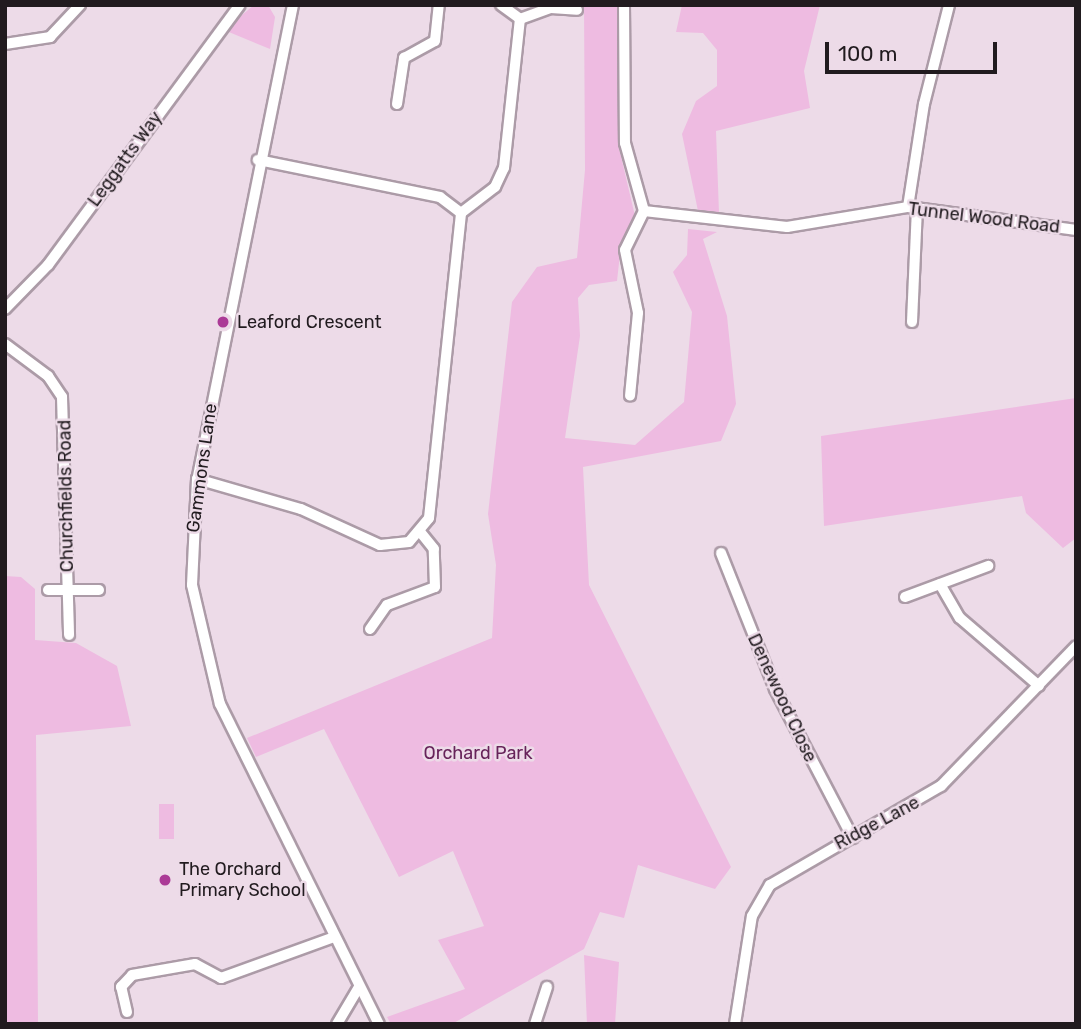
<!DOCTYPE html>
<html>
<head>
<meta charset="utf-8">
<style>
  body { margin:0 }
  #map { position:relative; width:1081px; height:1029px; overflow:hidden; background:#eddbe8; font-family:Rubik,sans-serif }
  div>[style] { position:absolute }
  .green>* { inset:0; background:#eebbe1; transform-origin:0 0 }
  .roads { filter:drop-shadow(2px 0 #ac9ba7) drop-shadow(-2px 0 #ac9ba7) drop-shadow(0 2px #ac9ba7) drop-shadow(0 -2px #ac9ba7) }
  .street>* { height:10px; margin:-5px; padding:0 5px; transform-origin:5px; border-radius:5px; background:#fff }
  .dots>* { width:19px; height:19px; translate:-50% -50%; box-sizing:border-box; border:4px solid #eddbe8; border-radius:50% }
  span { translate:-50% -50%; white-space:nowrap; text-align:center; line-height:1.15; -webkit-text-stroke:5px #eddbe8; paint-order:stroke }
  .street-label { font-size:18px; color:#211b1f }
  .poi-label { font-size:18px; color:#211b1f }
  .left { translate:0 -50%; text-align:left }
  .park-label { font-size:18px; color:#67235a }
  .frame { position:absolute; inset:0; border:7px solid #211b1f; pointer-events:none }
  .scale { position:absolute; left:825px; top:42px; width:172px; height:32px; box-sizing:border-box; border:4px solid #211b1f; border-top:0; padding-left:9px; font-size:21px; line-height:24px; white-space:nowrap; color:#211b1f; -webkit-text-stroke:5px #eddbe8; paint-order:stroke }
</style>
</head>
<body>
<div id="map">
  <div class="green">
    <i style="clip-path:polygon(254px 5px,268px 5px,275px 17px,270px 49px,224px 30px)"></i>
    <i style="clip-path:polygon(584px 5px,619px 5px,619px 148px,635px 216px,621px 245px,617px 281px,589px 285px,578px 298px,580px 336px,565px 438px,635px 445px,684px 402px,692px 312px,673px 272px,687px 255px,688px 229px,717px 232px,703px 239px,727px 316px,736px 404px,721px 441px,583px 467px,589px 585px,731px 867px,715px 889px,638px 865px,624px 918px,600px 912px,584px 949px,452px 1024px,391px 1024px,387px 1017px,465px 989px,438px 940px,484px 926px,453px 851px,399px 877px,324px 729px,256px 757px,247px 738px,492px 638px,496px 565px,488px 514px,512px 302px,537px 267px,577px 258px,585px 170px)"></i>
    <i style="clip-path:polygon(682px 5px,820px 5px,804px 71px,810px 108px,716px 131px,719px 213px,698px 211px,682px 134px,696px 101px,717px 86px,717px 50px,703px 33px,676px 32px)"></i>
    <i style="clip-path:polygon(1076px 398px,1076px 538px,1063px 548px,1026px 513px,1022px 496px,824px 526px,821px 436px)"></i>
    <i style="clip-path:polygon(5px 576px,21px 577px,35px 589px,35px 640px,76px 643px,117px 666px,131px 726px,36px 735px,38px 1024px,5px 1024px)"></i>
    <i style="left:159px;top:804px;width:15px;height:35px"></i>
    <i style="clip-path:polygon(584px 955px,619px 962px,615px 1024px,587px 1024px)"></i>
  </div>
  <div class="roads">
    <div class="street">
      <i style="left:293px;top:5px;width:484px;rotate:101.4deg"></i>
      <i style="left:197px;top:479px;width:106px;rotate:92.7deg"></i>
      <i style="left:192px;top:585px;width:122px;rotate:76.8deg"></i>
      <i style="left:220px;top:704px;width:357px;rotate:63.6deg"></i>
      <i style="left:501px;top:5px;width:24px;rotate:36deg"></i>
      <i style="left:624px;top:5px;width:138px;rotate:89.6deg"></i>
      <i style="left:625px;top:143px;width:71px;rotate:74.4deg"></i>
      <i style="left:644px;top:211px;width:43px;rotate:116deg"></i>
      <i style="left:625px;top:250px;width:64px;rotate:78.3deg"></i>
      <i style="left:638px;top:313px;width:83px;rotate:95.5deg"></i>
      <i style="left:5px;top:44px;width:46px;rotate:-8.8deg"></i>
      <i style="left:50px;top:37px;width:44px;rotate:-46.8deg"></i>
      <i style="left:397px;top:104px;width:47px;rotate:-81.3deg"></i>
      <i style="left:404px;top:58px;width:35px;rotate:-29deg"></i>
      <i style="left:435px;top:41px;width:36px;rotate:-84deg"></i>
      <i style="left:908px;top:207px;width:104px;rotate:-81.2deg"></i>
      <i style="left:924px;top:104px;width:102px;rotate:-75.8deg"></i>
      <i style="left:644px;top:211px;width:144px;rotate:6.4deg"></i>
      <i style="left:787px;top:227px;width:123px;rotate:-9.4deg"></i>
      <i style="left:908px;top:207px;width:170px;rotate:7.8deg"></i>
      <i style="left:461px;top:213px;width:43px;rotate:-37.4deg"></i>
      <i style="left:495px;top:187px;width:21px;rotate:-65deg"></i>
      <i style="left:504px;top:168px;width:150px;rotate:-83.9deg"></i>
      <i style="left:520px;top:19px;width:33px;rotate:-20deg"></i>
      <i style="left:551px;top:8px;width:26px;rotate:4deg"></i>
      <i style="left:5px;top:309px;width:62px;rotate:-45.7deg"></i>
      <i style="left:48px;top:265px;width:323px;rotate:-53.6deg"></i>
      <i style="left:912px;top:322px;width:114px;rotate:-87.5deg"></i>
      <i style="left:5px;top:344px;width:54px;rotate:36.7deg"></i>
      <i style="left:48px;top:376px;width:25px;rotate:56deg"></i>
      <i style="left:62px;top:397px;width:238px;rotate:88.3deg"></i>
      <i style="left:197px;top:479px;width:108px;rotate:16.1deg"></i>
      <i style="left:301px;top:509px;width:87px;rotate:24.5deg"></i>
      <i style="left:380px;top:545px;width:29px;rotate:-6deg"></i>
      <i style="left:409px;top:542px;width:31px;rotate:-50deg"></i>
      <i style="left:429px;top:518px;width:307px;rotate:-84deg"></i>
      <i style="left:461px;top:213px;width:26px;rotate:-143deg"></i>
      <i style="left:440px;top:197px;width:186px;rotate:-168.5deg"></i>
      <i style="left:721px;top:553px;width:146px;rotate:68.3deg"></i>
      <i style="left:775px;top:689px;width:168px;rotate:62.4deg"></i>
      <i style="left:940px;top:584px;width:39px;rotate:60deg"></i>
      <i style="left:960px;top:618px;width:104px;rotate:40.7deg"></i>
      <i style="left:48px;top:590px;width:51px"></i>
      <i style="left:905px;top:597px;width:89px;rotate:-20.5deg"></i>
      <i style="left:370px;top:629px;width:29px;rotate:-55deg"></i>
      <i style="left:387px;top:605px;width:51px;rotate:-20.6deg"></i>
      <i style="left:435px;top:587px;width:38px;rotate:-92deg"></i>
      <i style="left:434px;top:549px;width:21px;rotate:-129deg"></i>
      <i style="left:127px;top:1012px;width:26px;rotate:-103deg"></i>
      <i style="left:121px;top:987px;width:16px;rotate:-47deg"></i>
      <i style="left:132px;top:975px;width:64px;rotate:-9.9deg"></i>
      <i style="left:195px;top:964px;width:30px;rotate:28deg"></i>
      <i style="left:221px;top:978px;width:120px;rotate:-19.9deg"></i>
      <i style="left:337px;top:1024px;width:43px;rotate:-59.3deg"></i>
      <i style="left:535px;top:1024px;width:39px;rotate:-72deg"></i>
      <i style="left:735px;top:1024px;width:109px;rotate:-81.1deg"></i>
      <i style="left:752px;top:916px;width:36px;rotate:-60deg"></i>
      <i style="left:770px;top:885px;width:198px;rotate:-30.1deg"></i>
      <i style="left:941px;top:786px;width:194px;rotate:-46deg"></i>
    </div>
  </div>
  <div class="dots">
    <i style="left:223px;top:322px;background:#ab3a96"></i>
    <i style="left:165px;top:880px;background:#ab3a96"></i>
  </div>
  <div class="street-label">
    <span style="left:125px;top:159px;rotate:-54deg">Leggatts Way</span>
    <span style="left:984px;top:218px;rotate:7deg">Tunnel Wood Road</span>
    <span style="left:202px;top:468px;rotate:-82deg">Gammons Lane</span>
    <span style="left:66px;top:496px;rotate:-91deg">Churchfields Road</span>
    <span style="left:782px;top:698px;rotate:65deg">Denewood Close</span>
    <span style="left:877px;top:823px;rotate:-28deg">Ridge Lane</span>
  </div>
  <div class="poi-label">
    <span class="left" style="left:237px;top:322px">Leaford Crescent</span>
    <span class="left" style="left:179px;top:880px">The Orchard<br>Primary School</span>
  </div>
  <div class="park-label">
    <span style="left:478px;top:753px">Orchard Park</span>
  </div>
  <div class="frame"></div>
  <div class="scale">100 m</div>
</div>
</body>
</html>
